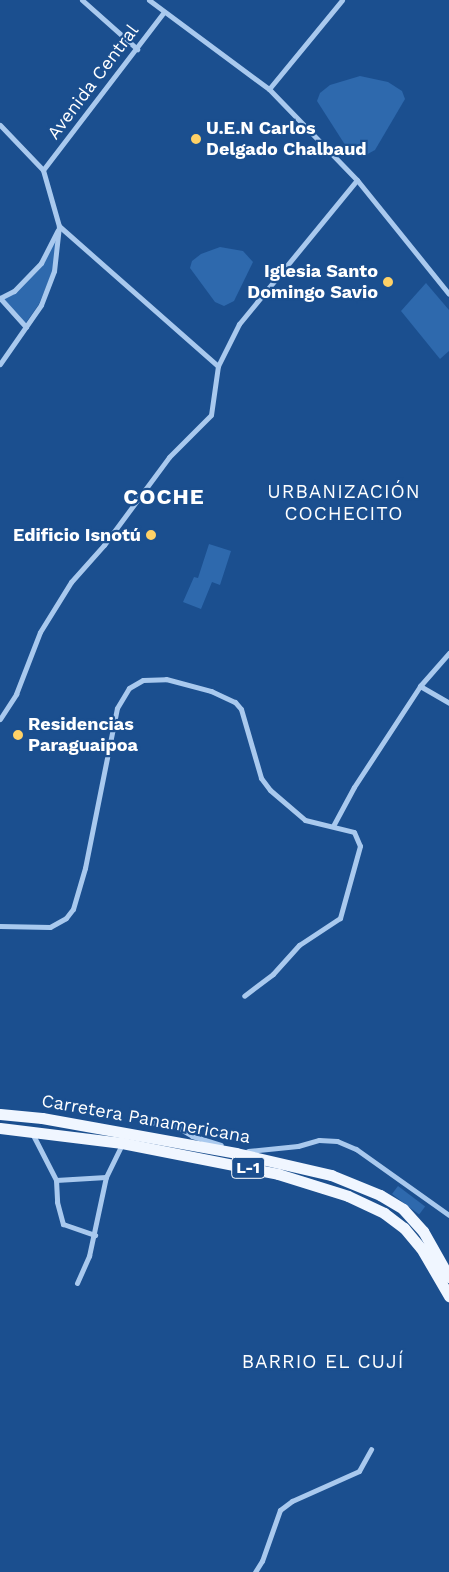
<!DOCTYPE html>
<html>
<head>
<meta charset="utf-8">
<style>
  body { margin:0 }
  #map { position:relative; width:449px; height:1572px; overflow:hidden; background:#1b4f8f; font-family:"Work Sans",sans-serif }
  div>[style] { position:absolute }
  .green>* { inset:0; background:#2e69ad; transform-origin:0 0 }
  .street>* { height:5px; margin:-2.5px; padding:0 2.5px; transform-origin:2.5px; border-radius:2.5px; background:#a9c9ee }
  .primary>* { height:11px; margin:-5.5px; padding:0 5.5px; transform-origin:5.5px; border-radius:5.5px; background:#f0f6ff }
  .dots>* { width:14px; height:14px; translate:-50% -50%; box-sizing:border-box; border:2px solid #1b4f8f; border-radius:50% }
  span { translate:-50% -50%; white-space:nowrap; text-align:center; line-height:1.15; -webkit-text-stroke:4.5px #1b4f8f; paint-order:stroke }
  .shield-label span { padding:1px 4px; background:#1b4f8f; border:1px solid; border-radius:4px; -webkit-text-stroke-width:0 }
  .shield-label { font-size:16px; color:#fff; font-weight:700 }
  .street-label { font-size:18px; color:#fff }
  .poi-label { font-size:18px; color:#fff; font-weight:700 }
  .left { translate:0 -50%; text-align:left }
  .right { translate:-100% -50%; text-align:right }
  .neighbourhood-label { font-size:19px; color:#fff; letter-spacing:1px }
  .district-label { font-size:22px; color:#fff; font-weight:700; letter-spacing:1px }
</style>
</head>
<body>
<div id="map">
  <div class="green">
    <i style="clip-path:polygon(360px 76px,388px 82px,402px 91px,405px 99px,375px 150px,362px 157px,349px 151px,317px 101px,320px 93px,330px 85px)"></i>
    <i style="clip-path:polygon(57px 231px,53px 270px,39px 304px,25px 324px,3px 299px,43px 264px)"></i>
    <i style="clip-path:polygon(220px 247px,243px 251px,253px 262px,234px 301px,224px 306px,215px 302px,190px 268px,192px 261px,201px 254px)"></i>
    <i style="clip-path:polygon(426px 283px,449px 310px,449px 351px,440px 359px,401px 311px)"></i>
    <i style="clip-path:polygon(209px 544px,231px 551px,220px 585px,212px 582px,201px 609px,183px 602px,194px 577px,198px 578px)"></i>
    <i style="left:398px;top:1186px;width:34px;height:10px;rotate:37deg"></i>
  </div>
  <div class="street">
    <i style="left:82px;top:0;width:74px;rotate:41.7deg"></i>
    <i style="left:149px;top:0;width:149px;rotate:36.6deg"></i>
    <i style="left:269px;top:89px;width:127px;rotate:46deg"></i>
    <i style="left:357px;top:180px;width:146px;rotate:51.1deg"></i>
    <i style="left:269px;top:89px;width:115px;rotate:-50.6deg"></i>
    <i style="left:0;top:125px;width:62px;rotate:46.3deg"></i>
    <i style="left:43px;top:170px;width:58px;rotate:74.1deg"></i>
    <i style="left:59px;top:226px;width:45px;rotate:96.3deg"></i>
    <i style="left:54px;top:271px;width:36px;rotate:111deg"></i>
    <i style="left:41px;top:305px;width:72px;rotate:124.8deg"></i>
    <i style="left:43px;top:170px;width:199px;rotate:-52.6deg"></i>
    <i style="left:59px;top:226px;width:212px;rotate:41.4deg"></i>
    <i style="left:26px;top:327px;width:39px;rotate:-132deg"></i>
    <i style="left:0;top:298px;width:16px;rotate:-27deg"></i>
    <i style="left:14px;top:291px;width:39px;rotate:-46deg"></i>
    <i style="left:41px;top:263px;width:36px;rotate:-63deg"></i>
    <i style="left:420px;top:686px;width:34px;rotate:30deg"></i>
    <i style="left:0;top:719px;width:30px;rotate:-57deg"></i>
    <i style="left:16px;top:694px;width:66px;rotate:-68.8deg"></i>
    <i style="left:40px;top:632px;width:59px;rotate:-58.2deg"></i>
    <i style="left:71px;top:582px;width:50px;rotate:-48.3deg"></i>
    <i style="left:104px;top:545px;width:109px;rotate:-53.5deg"></i>
    <i style="left:169px;top:457px;width:59px;rotate:-45deg"></i>
    <i style="left:211px;top:415px;width:49px;rotate:-81.9deg"></i>
    <i style="left:218px;top:366px;width:47px;rotate:-63.4deg"></i>
    <i style="left:239px;top:324px;width:186px;rotate:-50.7deg"></i>
    <i style="left:333px;top:826px;width:44px;rotate:-61.7deg"></i>
    <i style="left:354px;top:787px;width:121px;rotate:-56.8deg"></i>
    <i style="left:420px;top:686px;width:44px;rotate:-48.7deg"></i>
    <i style="left:0;top:926px;width:50px;rotate:1.1deg"></i>
    <i style="left:50px;top:927px;width:18px;rotate:-29deg"></i>
    <i style="left:66px;top:918px;width:11px;rotate:-52deg"></i>
    <i style="left:73px;top:909px;width:43px;rotate:-73.7deg"></i>
    <i style="left:85px;top:868px;width:163px;rotate:-78.7deg"></i>
    <i style="left:117px;top:708px;width:23px;rotate:-59deg"></i>
    <i style="left:129px;top:688px;width:16px;rotate:-30deg"></i>
    <i style="left:143px;top:680px;width:23px;rotate:-2deg"></i>
    <i style="left:166px;top:679px;width:47px;rotate:14.9deg"></i>
    <i style="left:211px;top:691px;width:26px;rotate:25deg"></i>
    <i style="left:235px;top:702px;width:9px;rotate:49deg"></i>
    <i style="left:241px;top:709px;width:72px;rotate:73.8deg"></i>
    <i style="left:261px;top:778px;width:15px;rotate:53deg"></i>
    <i style="left:270px;top:790px;width:46px;rotate:40.6deg"></i>
    <i style="left:305px;top:820px;width:50px;rotate:13.8deg"></i>
    <i style="left:354px;top:832px;width:15px;rotate:67deg"></i>
    <i style="left:360px;top:846px;width:75px;rotate:105.5deg"></i>
    <i style="left:340px;top:918px;width:49px;rotate:146.6deg"></i>
    <i style="left:299px;top:945px;width:39px;rotate:132deg"></i>
    <i style="left:273px;top:974px;width:36px;rotate:143deg"></i>
    <i style="left:149px;top:1123px;width:20px;rotate:-3deg"></i>
    <i style="left:169px;top:1122px;width:27px;rotate:31deg"></i>
    <i style="left:192px;top:1136px;width:30px;rotate:17deg"></i>
    <i style="left:32px;top:1133px;width:53px;rotate:62.9deg"></i>
    <i style="left:56px;top:1180px;width:50px;rotate:-3.4deg"></i>
    <i style="left:248px;top:1151px;width:50px;rotate:-5.7deg"></i>
    <i style="left:298px;top:1146px;width:22px;rotate:-16deg"></i>
    <i style="left:319px;top:1140px;width:18px;rotate:3deg"></i>
    <i style="left:337px;top:1141px;width:21px;rotate:23deg"></i>
    <i style="left:356px;top:1149px;width:114px;rotate:35.4deg"></i>
    <i style="left:56px;top:1180px;width:22px;rotate:87deg"></i>
    <i style="left:57px;top:1202px;width:23px;rotate:75deg"></i>
    <i style="left:63px;top:1224px;width:34px;rotate:19deg"></i>
    <i style="left:77px;top:1283px;width:30px;rotate:-66deg"></i>
    <i style="left:89px;top:1256px;width:81px;rotate:-77.9deg"></i>
    <i style="left:106px;top:1177px;width:37px;rotate:-64deg"></i>
    <i style="left:255px;top:1572px;width:13px;rotate:-58deg"></i>
    <i style="left:262px;top:1561px;width:54px;rotate:-70.6deg"></i>
    <i style="left:280px;top:1510px;width:15px;rotate:-37deg"></i>
    <i style="left:292px;top:1501px;width:73px;rotate:-24.1deg"></i>
    <i style="left:359px;top:1471px;width:25px;rotate:-61deg"></i>
  </div>
  <div class="primary">
    <i style="left:0;top:1114px;width:42px;rotate:5.4deg"></i>
    <i style="left:42px;top:1118px;width:197px;rotate:10.2deg"></i>
    <i style="left:236px;top:1153px;width:98px;rotate:13deg"></i>
    <i style="left:331px;top:1175px;width:53px;rotate:22.2deg"></i>
    <i style="left:380px;top:1195px;width:27px;rotate:31deg"></i>
    <i style="left:403px;top:1209px;width:30px;rotate:48deg"></i>
    <i style="left:423px;top:1231px;width:53px;rotate:60.5deg"></i>
    <i style="left:0;top:1128px;width:123px;rotate:7deg"></i>
    <i style="left:122px;top:1143px;width:159px;rotate:11.2deg"></i>
    <i style="left:278px;top:1174px;width:73px;rotate:17.4deg"></i>
    <i style="left:348px;top:1196px;width:40px;rotate:25deg"></i>
    <i style="left:384px;top:1213px;width:25px;rotate:37deg"></i>
    <i style="left:404px;top:1228px;width:26px;rotate:50deg"></i>
    <i style="left:421px;top:1248px;width:56px;rotate:59.7deg"></i>
  </div>
  <div class="dots">
    <i style="left:196px;top:139px;background:#ffd166"></i>
    <i style="left:388px;top:282px;background:#ffd166"></i>
    <i style="left:151px;top:535px;background:#ffd166"></i>
    <i style="left:18px;top:735px;background:#ffd166"></i>
  </div>
  <div class="shield-label">
    <span style="left:248px;top:1168px">L-1</span>
  </div>
  <div class="street-label">
    <span style="left:93px;top:82px;rotate:-53deg">Avenida Central</span>
    <span style="left:146px;top:1119px;rotate:10deg">Carretera Panamericana</span>
  </div>
  <div class="poi-label">
    <span class="left" style="left:206px;top:139px">U.E.N Carlos<br>Delgado Chalbaud</span>
    <span class="right" style="left:378px;top:282px">Iglesia Santo<br>Domingo Savio</span>
    <span class="right" style="left:141px;top:535px">Edificio Isnotú</span>
    <span class="left" style="left:28px;top:735px">Residencias<br>Paraguaipoa</span>
  </div>
  <div class="neighbourhood-label">
    <span style="left:344px;top:503px">URBANIZACIÓN<br>COCHECITO</span>
    <span style="left:323px;top:1362px">BARRIO EL CUJÍ</span>
  </div>
  <div class="district-label">
    <span style="left:164px;top:497px">COCHE</span>
  </div>
</div>
</body>
</html>
